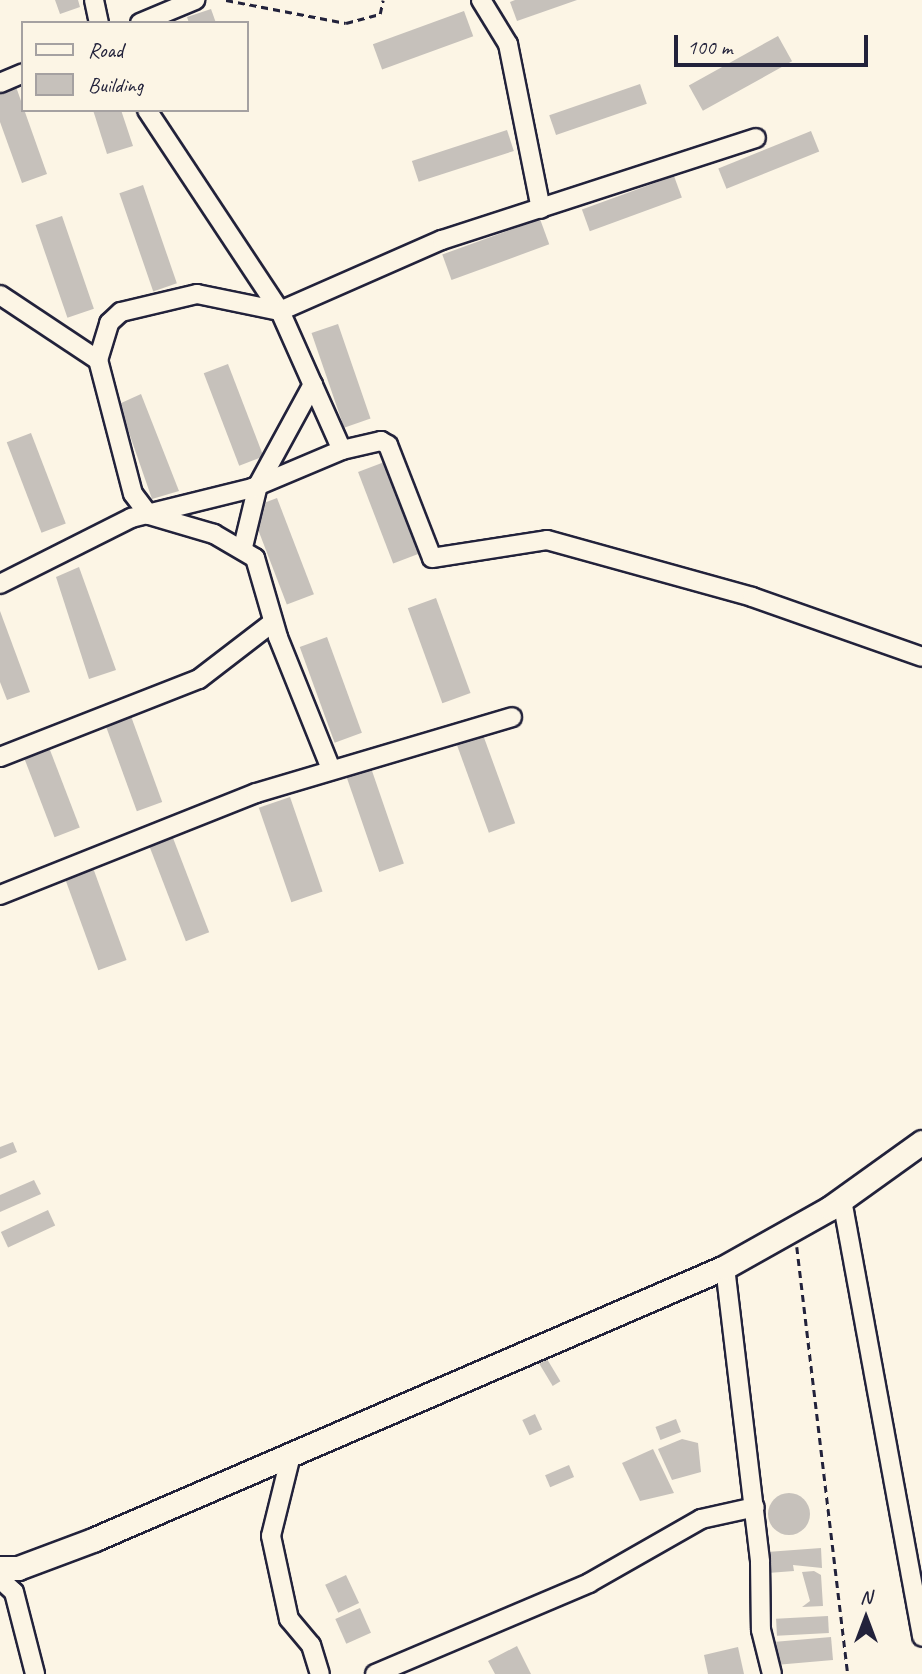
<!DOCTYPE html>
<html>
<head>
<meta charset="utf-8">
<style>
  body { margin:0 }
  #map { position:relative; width:922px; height:1674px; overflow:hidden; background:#fcf5e5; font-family:Caveat,sans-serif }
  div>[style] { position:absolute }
  .building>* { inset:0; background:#c6c1bb; transform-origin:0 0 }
  .round { border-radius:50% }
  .path>* { height:2.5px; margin-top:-1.25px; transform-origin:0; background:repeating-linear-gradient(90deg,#22223b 0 7px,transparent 0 12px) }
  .roads { filter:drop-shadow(2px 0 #22223b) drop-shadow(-2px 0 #22223b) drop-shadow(0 2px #22223b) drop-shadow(0 -2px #22223b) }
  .minor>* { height:18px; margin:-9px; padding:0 9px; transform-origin:9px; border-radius:9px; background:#fcf5e5 }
  .major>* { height:23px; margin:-11.5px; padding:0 11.5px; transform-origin:11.5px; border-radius:11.5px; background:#fcf5e5 }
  span { translate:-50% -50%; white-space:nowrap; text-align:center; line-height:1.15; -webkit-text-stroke:6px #fcf5e5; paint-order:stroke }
  .legend { position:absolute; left:21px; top:21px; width:228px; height:91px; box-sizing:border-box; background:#fcf5e5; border:2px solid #a5a1a1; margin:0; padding:9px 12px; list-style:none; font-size:21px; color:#22223b }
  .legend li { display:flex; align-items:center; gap:14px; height:35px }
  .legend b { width:35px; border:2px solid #a5a1a1 }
  .north { position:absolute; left:831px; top:1583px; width:70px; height:70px; -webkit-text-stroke:5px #fcf5e5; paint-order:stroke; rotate:0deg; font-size:19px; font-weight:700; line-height:28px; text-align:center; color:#22223b }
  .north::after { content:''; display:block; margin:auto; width:24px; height:32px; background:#22223b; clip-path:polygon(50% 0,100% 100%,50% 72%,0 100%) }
  .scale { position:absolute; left:674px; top:35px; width:194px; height:32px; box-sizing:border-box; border:4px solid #22223b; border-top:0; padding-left:9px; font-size:21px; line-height:24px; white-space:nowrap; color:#22223b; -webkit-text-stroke:5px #fcf5e5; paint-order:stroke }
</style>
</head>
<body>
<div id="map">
  <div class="building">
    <i style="clip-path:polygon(55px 0,78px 0,80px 7px,60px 14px)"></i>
    <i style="clip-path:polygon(515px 0,577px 0,517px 21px,510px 2px)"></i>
    <i style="clip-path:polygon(211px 9px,216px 23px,189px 23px,187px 17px)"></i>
    <i style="left:464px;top:11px;width:27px;height:97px;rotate:70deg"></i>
    <i style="left:778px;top:36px;width:29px;height:102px;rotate:61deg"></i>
    <i style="clip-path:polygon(15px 84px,47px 174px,22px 183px,0 122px,0 89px)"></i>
    <i style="left:640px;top:84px;width:21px;height:96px;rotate:71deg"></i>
    <i style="clip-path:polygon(93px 110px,121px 110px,133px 146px,107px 154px)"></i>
    <i style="left:507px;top:130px;width:22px;height:100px;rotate:72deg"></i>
    <i style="left:811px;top:131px;width:22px;height:100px;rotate:68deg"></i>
    <i style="left:674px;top:176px;width:23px;height:98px;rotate:70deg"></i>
    <i style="left:143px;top:185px;width:104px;height:25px;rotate:71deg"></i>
    <i style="left:62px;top:216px;width:98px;height:28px;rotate:71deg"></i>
    <i style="left:540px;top:219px;width:27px;height:104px;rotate:70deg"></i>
    <i style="left:338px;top:324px;width:100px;height:28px;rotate:71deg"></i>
    <i style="left:228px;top:364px;width:99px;height:26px;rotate:69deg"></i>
    <i style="clip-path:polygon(141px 394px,179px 491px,152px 499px,119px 404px)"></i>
    <i style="left:31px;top:433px;width:97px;height:26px;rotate:69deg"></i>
    <i style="left:387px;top:461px;width:98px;height:31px;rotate:69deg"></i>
    <i style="left:277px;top:498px;width:103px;height:29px;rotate:69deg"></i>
    <i style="clip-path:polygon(79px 567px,116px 670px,89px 679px,56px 577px)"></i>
    <i style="left:436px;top:598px;width:101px;height:30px;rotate:70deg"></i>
    <i style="clip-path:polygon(0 611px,30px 692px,7px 700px,0 682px)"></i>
    <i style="left:327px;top:637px;width:102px;height:29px;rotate:70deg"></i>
    <i style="left:128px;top:708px;width:100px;height:27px;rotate:70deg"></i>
    <i style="left:482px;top:732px;width:97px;height:28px;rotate:70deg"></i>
    <i style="left:45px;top:737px;width:97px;height:27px;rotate:69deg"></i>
    <i style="left:371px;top:768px;width:101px;height:26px;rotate:71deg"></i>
    <i style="left:290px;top:797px;width:100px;height:33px;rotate:71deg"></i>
    <i style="left:173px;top:838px;width:101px;height:25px;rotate:69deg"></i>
    <i style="left:92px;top:865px;width:101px;height:30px;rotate:70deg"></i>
    <i style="clip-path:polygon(13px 1142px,17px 1152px,0 1159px,0 1147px)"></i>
    <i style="clip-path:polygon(34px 1180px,41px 1194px,0 1212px,0 1195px)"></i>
    <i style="left:48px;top:1210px;width:17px;height:52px;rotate:65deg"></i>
    <i style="left:547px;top:1359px;width:26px;height:9px;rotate:59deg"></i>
    <i style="left:535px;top:1414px;width:17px;height:14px;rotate:65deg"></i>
    <i style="left:676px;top:1419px;width:14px;height:22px;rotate:69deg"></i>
    <i style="clip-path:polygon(682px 1439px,698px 1443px,701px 1472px,672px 1480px,658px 1449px)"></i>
    <i style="clip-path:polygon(653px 1449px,674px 1493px,640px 1501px,622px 1463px)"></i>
    <i style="left:569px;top:1465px;width:13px;height:26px;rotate:67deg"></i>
    <i class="round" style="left:768px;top:1493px;width:42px;height:42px"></i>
    <i style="clip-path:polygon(821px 1548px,822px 1568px,793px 1565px,794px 1571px,768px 1573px,767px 1552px)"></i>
    <i style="clip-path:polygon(814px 1571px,821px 1575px,823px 1606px,802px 1607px,810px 1601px,802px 1572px)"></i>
    <i style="left:346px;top:1575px;width:31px;height:23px;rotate:65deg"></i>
    <i style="left:360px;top:1608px;width:27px;height:27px;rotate:66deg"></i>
    <i style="left:828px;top:1616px;width:17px;height:52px;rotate:87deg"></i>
    <i style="left:831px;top:1637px;width:23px;height:55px;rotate:85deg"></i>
    <i style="clip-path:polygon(517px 1646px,531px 1674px,495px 1674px,488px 1661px)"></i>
    <i style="clip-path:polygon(738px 1647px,744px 1674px,708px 1674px,704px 1655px)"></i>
  </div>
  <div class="path">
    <i style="left:226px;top:0;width:122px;rotate:10.9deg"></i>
    <i style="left:346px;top:23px;width:35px;rotate:-15deg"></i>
    <i style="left:380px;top:14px;width:14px;rotate:-78deg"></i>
    <i style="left:797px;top:1247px;width:430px;rotate:83.2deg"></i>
  </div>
  <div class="roads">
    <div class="minor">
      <i style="left:94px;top:0;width:24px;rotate:78deg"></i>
      <i style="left:481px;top:0;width:52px;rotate:58.5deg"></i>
      <i style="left:508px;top:44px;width:168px;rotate:78.7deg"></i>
      <i style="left:140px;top:23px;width:60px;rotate:-22.7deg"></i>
      <i style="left:0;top:83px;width:25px;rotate:-23deg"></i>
      <i style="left:147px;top:110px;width:241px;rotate:56.5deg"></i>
      <i style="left:280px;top:311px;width:152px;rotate:66deg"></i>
      <i style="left:342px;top:450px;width:40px;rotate:-13deg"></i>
      <i style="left:381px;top:441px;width:8px;rotate:30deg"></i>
      <i style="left:388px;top:445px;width:121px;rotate:68.7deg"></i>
      <i style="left:432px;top:558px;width:116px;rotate:-8.9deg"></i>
      <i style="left:547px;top:540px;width:213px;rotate:15.5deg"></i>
      <i style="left:752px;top:597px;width:180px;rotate:19.4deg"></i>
      <i style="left:0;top:295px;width:118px;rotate:33.6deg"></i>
      <i style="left:243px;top:547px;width:64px;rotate:-76.4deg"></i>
      <i style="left:258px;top:485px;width:115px;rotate:-61.4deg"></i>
      <i style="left:0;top:584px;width:147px;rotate:-26.7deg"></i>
      <i style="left:131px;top:518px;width:125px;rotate:-13.9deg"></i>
      <i style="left:252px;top:488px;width:98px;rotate:-22.9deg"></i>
      <i style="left:0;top:757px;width:214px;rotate:-21.4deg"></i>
      <i style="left:199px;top:679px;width:93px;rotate:-37.6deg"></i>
      <i style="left:331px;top:769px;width:142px;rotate:-111.9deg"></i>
      <i style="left:278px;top:637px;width:82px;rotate:-106.2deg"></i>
      <i style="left:255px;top:558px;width:48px;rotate:-149.7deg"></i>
      <i style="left:214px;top:534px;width:68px;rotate:-163.7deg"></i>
      <i style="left:149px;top:515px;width:26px;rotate:-127deg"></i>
      <i style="left:133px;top:494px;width:138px;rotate:-104.6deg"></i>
      <i style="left:98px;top:360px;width:39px;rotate:-73deg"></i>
      <i style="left:109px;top:323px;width:16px;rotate:-43deg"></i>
      <i style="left:121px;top:312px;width:78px;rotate:-13.3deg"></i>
      <i style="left:197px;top:294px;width:85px;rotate:11.6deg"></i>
      <i style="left:280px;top:311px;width:177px;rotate:-23.7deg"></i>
      <i style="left:442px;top:240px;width:330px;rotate:-18deg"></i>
      <i style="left:0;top:895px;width:276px;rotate:-21.7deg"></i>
      <i style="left:256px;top:793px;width:267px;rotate:-16.5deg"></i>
      <i style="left:842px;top:1200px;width:444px;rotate:79.6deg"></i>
      <i style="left:725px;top:1267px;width:297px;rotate:83.2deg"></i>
      <i style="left:760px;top:1562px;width:68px;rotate:89.2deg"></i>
      <i style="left:761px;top:1630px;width:45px;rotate:76deg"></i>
      <i style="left:291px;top:1455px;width:83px;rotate:103.9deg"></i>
      <i style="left:271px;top:1536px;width:85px;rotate:77.8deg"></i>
      <i style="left:289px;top:1619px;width:34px;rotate:50deg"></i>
      <i style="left:311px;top:1645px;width:30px;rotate:73deg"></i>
      <i style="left:0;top:1579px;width:19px;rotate:43deg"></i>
      <i style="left:14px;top:1592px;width:85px;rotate:75.6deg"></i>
      <i style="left:375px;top:1674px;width:233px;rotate:-23deg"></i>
      <i style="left:589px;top:1583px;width:129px;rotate:-29.7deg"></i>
      <i style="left:701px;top:1519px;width:55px;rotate:-12.5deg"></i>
    </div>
    <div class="major">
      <i style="left:0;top:1568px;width:18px"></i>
      <i style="left:18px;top:1568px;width:82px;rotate:-20.6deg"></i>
      <i style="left:95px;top:1539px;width:686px;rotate:-23.35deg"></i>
      <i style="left:725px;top:1267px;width:120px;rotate:-29.3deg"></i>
      <i style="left:830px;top:1208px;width:113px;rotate:-35.7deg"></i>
    </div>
  </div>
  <ul class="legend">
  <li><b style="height:9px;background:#fcf5e5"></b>Road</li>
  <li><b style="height:19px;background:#c6c1bb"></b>Building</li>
  </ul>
  <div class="north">N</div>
  <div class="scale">100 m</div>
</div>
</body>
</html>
